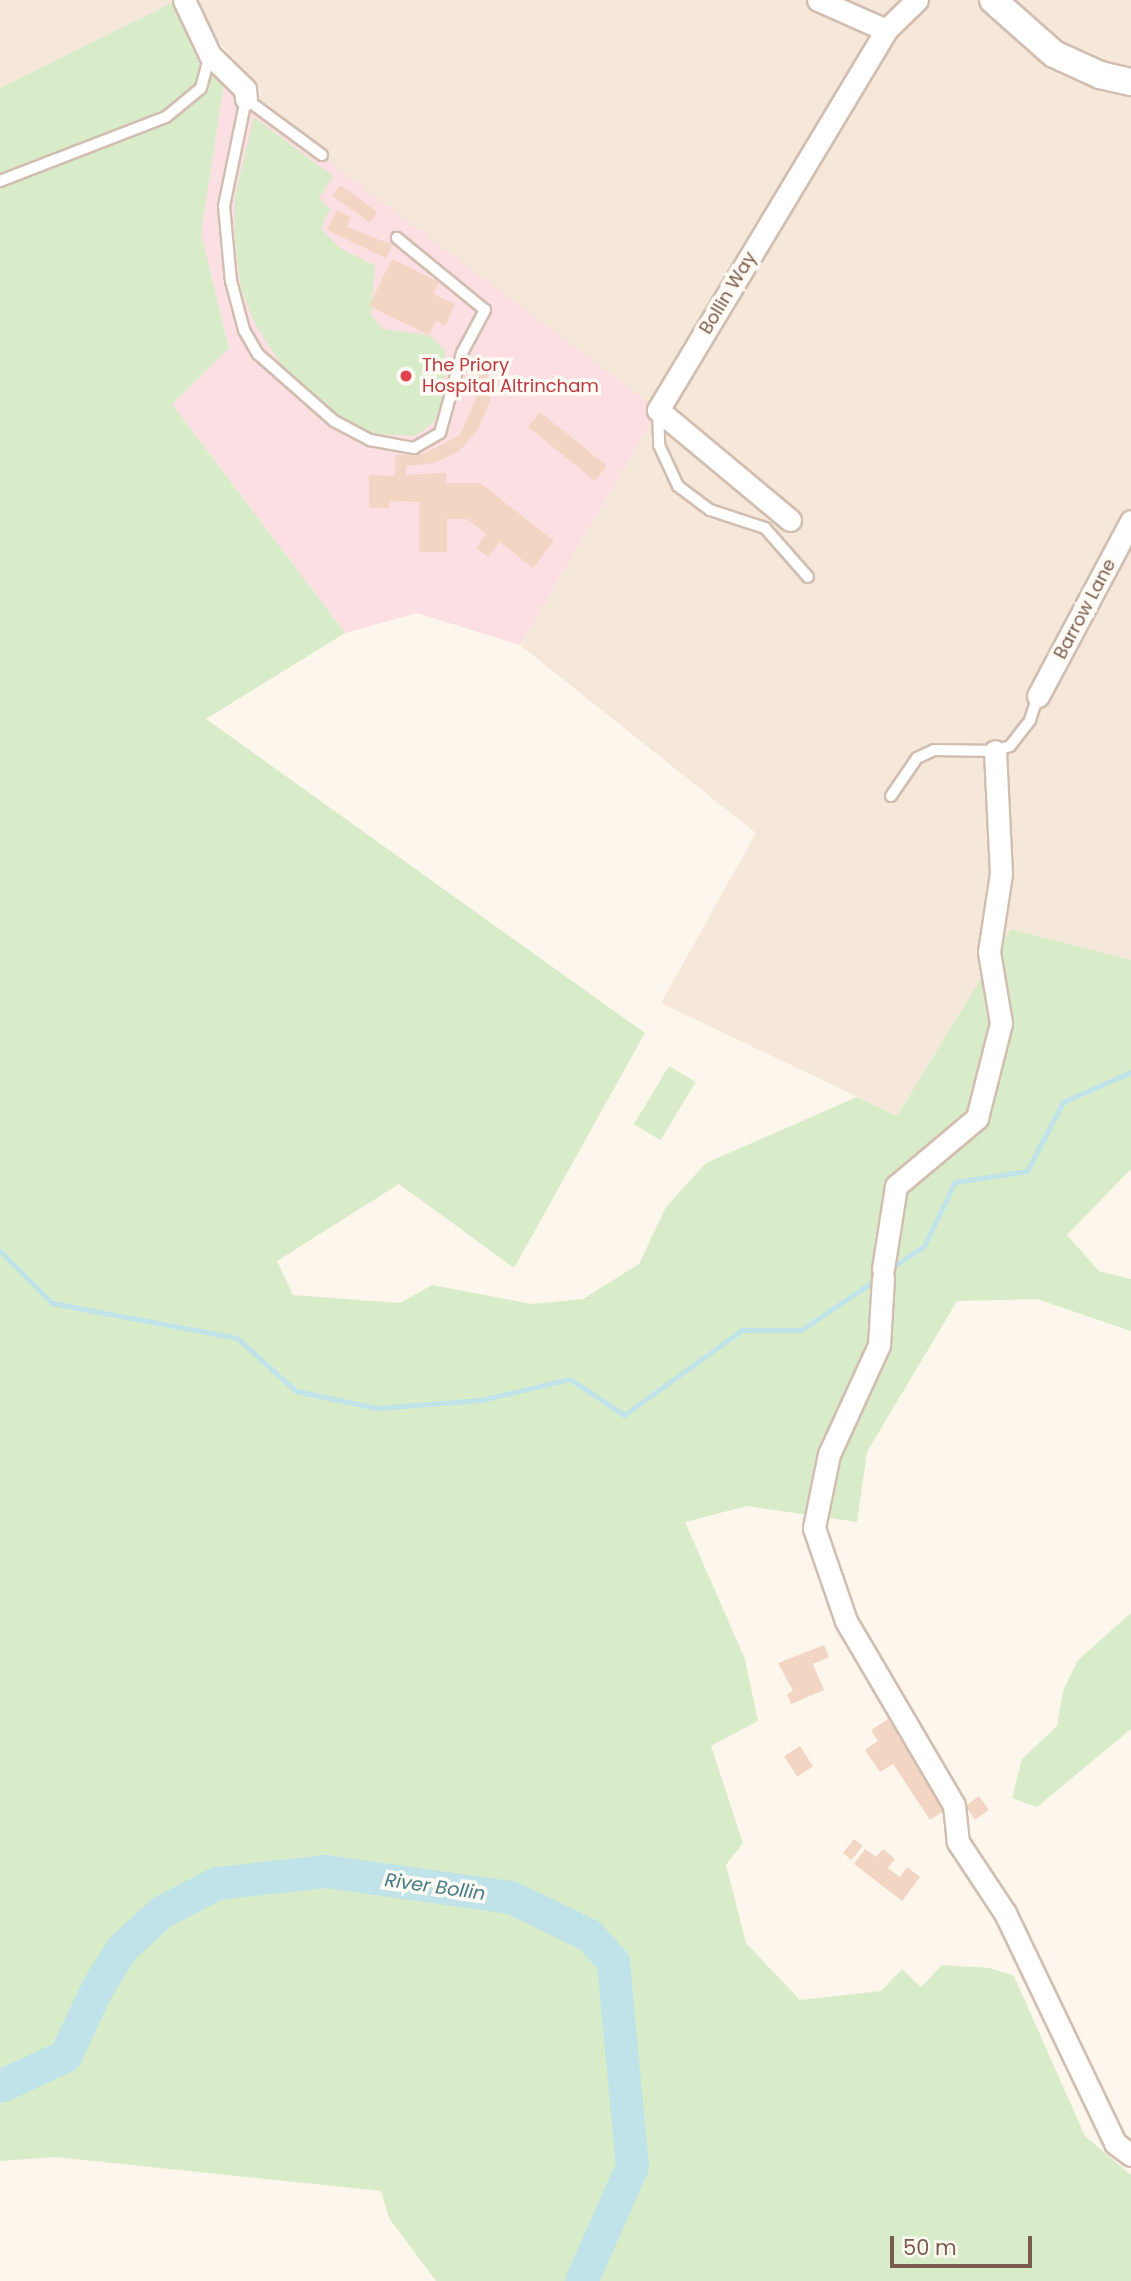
<!DOCTYPE html>
<html>
<head>
<meta charset="utf-8">
<style>
  body { margin:0 }
  #map { position:relative; width:1131px; height:2281px; overflow:hidden; background:#fdf6ec; font-family:Poppins,sans-serif }
  div>[style] { position:absolute }
  .residential>* { inset:0; background:#f5e8da }
  .medical>* { inset:0; background:#fbdfe3 }
  .green>* { inset:0; background:#d8ecc9; transform-origin:0 0 }
  .stream>* { height:5px; margin:-2.5px; padding:0 2.5px; transform-origin:2.5px; border-radius:2.5px; background:#bfe3e8 }
  .river>* { height:33px; margin:-16.5px; padding:0 16.5px; transform-origin:16.5px; border-radius:16.5px; background:#bfe3e8 }
  .building>* { inset:0; background:#f3d5c3; transform-origin:0 0 }
  .roads { filter:drop-shadow(2px 0 #d1beb0) drop-shadow(-2px 0 #d1beb0) drop-shadow(0 2px #d1beb0) drop-shadow(0 -2px #d1beb0) }
  .service>* { height:10px; margin:-5px; padding:0 5px; transform-origin:5px; border-radius:5px; background:#fff }
  .minor>* { height:21px; margin:-10.5px; padding:0 10.5px; transform-origin:10.5px; border-radius:10.5px; background:#fff }
  .tertiary>* { height:26px; margin:-13px; padding:0 13px; transform-origin:13px; border-radius:13px; background:#fff }
  .dots>* { width:19px; height:19px; translate:-50% -50%; box-sizing:border-box; border:4px solid #fffaf3; border-radius:50% }
  span { translate:-50% -50%; white-space:nowrap; text-align:center; line-height:1.15; -webkit-text-stroke:7px #fffaf3; paint-order:stroke }
  .street-label { font-size:18px; color:#7a5c4d }
  .health-label { font-size:18px; color:#be3a42 }
  .left { translate:0 -50%; text-align:left }
  .water-label { font-size:19px; color:#437c86; font-style:italic }
  .scale { position:absolute; left:890px; top:2236px; width:142px; height:32px; box-sizing:border-box; border:4px solid #7a5c4d; border-top:0; padding-left:9px; font-size:21px; line-height:24px; white-space:nowrap; color:#7a5c4d; -webkit-text-stroke:5px #fffaf3; paint-order:stroke }
</style>
</head>
<body>
<div id="map">
  <div class="residential">
    <i style="clip-path:polygon(0 0,179px 0,0 88px)"></i>
    <i style="clip-path:polygon(195px 0,1131px 0,1131px 960px,1011px 929px,897px 1116px,661px 1003px,756px 833px,520px 645px,658px 410px,254px 117px,261px 92px,211px 32px)"></i>
  </div>
  <div class="medical">
    <i style="clip-path:polygon(224px 83px,658px 410px,520px 645px,417px 613px,345px 633px,172px 404px,229px 348px,201px 233px)"></i>
  </div>
  <div class="green">
    <i style="clip-path:polygon(172px 3px,206px 69px,224px 83px,201px 233px,229px 348px,172px 404px,345px 633px,206px 719px,645px 1033px,514px 1268px,399px 1184px,277px 1261px,293px 1295px,400px 1303px,432px 1285px,532px 1304px,583px 1299px,639px 1264px,666px 1207px,706px 1163px,857px 1097px,897px 1116px,1011px 929px,1131px 960px,1131px 1169px,1067px 1235px,1099px 1271px,1131px 1279px,1131px 1331px,1037px 1299px,957px 1301px,867px 1452px,857px 1522px,747px 1506px,685px 1522px,745px 1659px,758px 1721px,711px 1746px,743px 1843px,726px 1865px,746px 1943px,800px 2000px,881px 1991px,902px 1969px,921px 1987px,942px 1965px,990px 1968px,1014px 1976px,1085px 2136px,1131px 2175px,1131px 2281px,436px 2281px,389px 2218px,381px 2191px,55px 2157px,0 2161px,0 88px)"></i>
    <i style="clip-path:polygon(254px 117px,333px 176px,319px 198px,330px 209px,321px 229px,340px 248px,375px 266px,371px 315px,383px 329px,429px 335px,445px 350px,444px 399px,434px 422px,415px 436px,372px 434px,341px 417px,282px 366px,255px 324px,241px 289px,235px 242px,235px 196px)"></i>
    <i style="left:669px;top:1066px;width:31px;height:68px;rotate:31deg"></i>
    <i style="clip-path:polygon(1131px 1613px,1131px 1729px,1037px 1807px,1012px 1798px,1022px 1759px,1057px 1726px,1063px 1691px,1078px 1660px)"></i>
  </div>
  <div class="stream">
    <i style="left:0;top:1251px;width:74px;rotate:45deg"></i>
    <i style="left:52px;top:1303px;width:188px;rotate:10.7deg"></i>
    <i style="left:237px;top:1338px;width:79px;rotate:41.9deg"></i>
    <i style="left:296px;top:1391px;width:83px;rotate:11.9deg"></i>
    <i style="left:377px;top:1408px;width:104px;rotate:-4.4deg"></i>
    <i style="left:481px;top:1400px;width:91px;rotate:-13.3deg"></i>
    <i style="left:570px;top:1379px;width:65px;rotate:33.7deg"></i>
    <i style="left:624px;top:1415px;width:145px;rotate:-35.8deg"></i>
    <i style="left:742px;top:1330px;width:59px"></i>
    <i style="left:801px;top:1330px;width:92px;rotate:-33.9deg"></i>
    <i style="left:890px;top:1269px;width:41px;rotate:-34.1deg"></i>
    <i style="left:924px;top:1246px;width:71px;rotate:-64.2deg"></i>
    <i style="left:955px;top:1182px;width:73px;rotate:-8.7deg"></i>
    <i style="left:1027px;top:1171px;width:78px;rotate:-62.4deg"></i>
    <i style="left:1063px;top:1102px;width:74px;rotate:-23.8deg"></i>
  </div>
  <div class="river">
    <i style="left:0;top:2086px;width:72px;rotate:-24.8deg"></i>
    <i style="left:65px;top:2056px;width:75px;rotate:-64.8deg"></i>
    <i style="left:97px;top:1988px;width:46px;rotate:-58.4deg"></i>
    <i style="left:121px;top:1949px;width:54px;rotate:-42.8deg"></i>
    <i style="left:161px;top:1912px;width:63px;rotate:-27.4deg"></i>
    <i style="left:217px;top:1883px;width:109px;rotate:-6.3deg"></i>
    <i style="left:325px;top:1871px;width:188px;rotate:8deg"></i>
    <i style="left:511px;top:1897px;width:87px;rotate:26deg"></i>
    <i style="left:589px;top:1935px;width:36px;rotate:48deg"></i>
    <i style="left:613px;top:1962px;width:205px;rotate:84.7deg"></i>
    <i style="left:632px;top:2166px;width:126px;rotate:113.9deg"></i>
  </div>
  <div class="building">
    <i style="left:340px;top:185px;width:46px;height:13px;rotate:36deg"></i>
    <i style="clip-path:polygon(337px 210px,351px 217px,347px 227px,393px 245px,386px 258px,327px 230px)"></i>
    <i style="clip-path:polygon(392px 259px,439px 282px,433px 294px,455px 304px,445px 326px,436px 321px,429px 335px,369px 306px)"></i>
    <i style="clip-path:polygon(491px 360px,491px 398px,478px 430px,458px 452px,434px 463px,406px 466px,406px 475px,446px 473px,446px 483px,480px 483px,554px 541px,533px 568px,500px 542px,488px 557px,476px 548px,486px 534px,467px 519px,447px 519px,447px 552px,419px 552px,419px 502px,389px 501px,389px 508px,369px 508px,369px 475px,395px 476px,395px 455px,423px 454px,460px 435px,479px 391px,474px 363px)"></i>
    <i style="left:540px;top:412px;width:86px;height:19px;rotate:39deg"></i>
    <i style="clip-path:polygon(824px 1645px,829px 1657px,813px 1664px,824px 1690px,791px 1704px,787px 1694px,793px 1691px,778px 1663px)"></i>
    <i style="clip-path:polygon(888px 1719px,947px 1809px,930px 1820px,893px 1764px,880px 1772px,865px 1750px,878px 1741px,871px 1730px)"></i>
    <i style="left:800px;top:1746px;width:24px;height:19px;rotate:57deg"></i>
    <i style="left:979px;top:1796px;width:17px;height:17px;rotate:54deg"></i>
    <i style="left:854px;top:1839px;width:11px;height:18px;rotate:38deg"></i>
    <i style="clip-path:polygon(865px 1849px,876px 1857px,883px 1849px,895px 1859px,888px 1868px,900px 1877px,907px 1867px,920px 1877px,902px 1901px,854px 1864px)"></i>
  </div>
  <div class="roads">
    <div class="service">
      <i style="left:322px;top:155px;width:94px;rotate:-143.6deg"></i>
      <i style="left:246px;top:99px;width:109px;rotate:101.6deg"></i>
      <i style="left:224px;top:206px;width:75px;rotate:84.7deg"></i>
      <i style="left:231px;top:281px;width:51px;rotate:75.1deg"></i>
      <i style="left:244px;top:330px;width:28px;rotate:60deg"></i>
      <i style="left:258px;top:354px;width:101px;rotate:41.4deg"></i>
      <i style="left:334px;top:421px;width:41px;rotate:27.8deg"></i>
      <i style="left:370px;top:440px;width:45px;rotate:10.3deg"></i>
      <i style="left:414px;top:448px;width:30px;rotate:-30deg"></i>
      <i style="left:440px;top:433px;width:83px;rotate:-74.6deg"></i>
      <i style="left:462px;top:353px;width:49px;rotate:-61.9deg"></i>
      <i style="left:485px;top:310px;width:114px;rotate:-140.7deg"></i>
      <i style="left:0;top:181px;width:178px;rotate:-21.1deg"></i>
      <i style="left:166px;top:117px;width:45px;rotate:-39.6deg"></i>
      <i style="left:201px;top:88px;width:34px;rotate:-75deg"></i>
      <i style="left:658px;top:410px;width:35px;rotate:88deg"></i>
      <i style="left:659px;top:445px;width:45px;rotate:65.1deg"></i>
      <i style="left:678px;top:486px;width:40px;rotate:37deg"></i>
      <i style="left:710px;top:510px;width:58px;rotate:18.1deg"></i>
      <i style="left:765px;top:528px;width:65px;rotate:48.7deg"></i>
      <i style="left:891px;top:796px;width:46px;rotate:-55.6deg"></i>
      <i style="left:917px;top:758px;width:19px;rotate:-25deg"></i>
      <i style="left:934px;top:750px;width:61px;rotate:0.9deg"></i>
      <i style="left:995px;top:751px;width:16px;rotate:-18deg"></i>
      <i style="left:1010px;top:746px;width:33px;rotate:-52deg"></i>
      <i style="left:1030px;top:720px;width:25px;rotate:-72deg"></i>
    </div>
    <div class="minor">
      <i style="left:184px;top:0;width:61px;rotate:64.7deg"></i>
      <i style="left:210px;top:55px;width:49px;rotate:44.2deg"></i>
      <i style="left:245px;top:89px;width:10px;rotate:84deg"></i>
      <i style="left:818px;top:0;width:74px;rotate:23.8deg"></i>
      <i style="left:790px;top:520px;width:172px;rotate:-140.2deg"></i>
      <i style="left:658px;top:410px;width:443px;rotate:-59deg"></i>
      <i style="left:886px;top:30px;width:43px;rotate:-44.1deg"></i>
      <i style="left:1038px;top:696px;width:198px;rotate:-62deg"></i>
      <i style="left:883px;top:1269px;width:84px;rotate:-81.1deg"></i>
      <i style="left:896px;top:1186px;width:106px;rotate:-40deg"></i>
      <i style="left:977px;top:1118px;width:98px;rotate:-75.8deg"></i>
      <i style="left:1001px;top:1023px;width:72px;rotate:-99.6deg"></i>
      <i style="left:989px;top:952px;width:79px;rotate:-81.3deg"></i>
      <i style="left:1001px;top:874px;width:123px;rotate:-92.8deg"></i>
      <i style="left:883px;top:1278px;width:67px;rotate:93.4deg"></i>
      <i style="left:879px;top:1345px;width:120px;rotate:114.6deg"></i>
      <i style="left:829px;top:1454px;width:76px;rotate:101.5deg"></i>
      <i style="left:814px;top:1528px;width:98px;rotate:71deg"></i>
      <i style="left:846px;top:1621px;width:213px;rotate:59.6deg"></i>
      <i style="left:954px;top:1805px;width:37px;rotate:84deg"></i>
      <i style="left:958px;top:1842px;width:85px;rotate:56.5deg"></i>
      <i style="left:1005px;top:1913px;width:255px;rotate:64.4deg"></i>
      <i style="left:1115px;top:2143px;width:20px;rotate:37deg"></i>
    </div>
    <div class="tertiary">
      <i style="left:993px;top:0;width:81px;rotate:41.5deg"></i>
      <i style="left:1054px;top:54px;width:51px;rotate:24.5deg"></i>
      <i style="left:1100px;top:75px;width:32px;rotate:13deg"></i>
    </div>
  </div>
  <div class="dots">
    <i style="left:406px;top:376px;background:#e0444e"></i>
  </div>
  <div class="street-label">
    <span style="left:728px;top:293px;rotate:-59deg">Bollin Way</span>
    <span style="left:1085px;top:609px;rotate:-62deg">Barrow Lane</span>
  </div>
  <div class="health-label">
    <span class="left" style="left:422px;top:376px">The Priory<br>Hospital Altrincham</span>
  </div>
  <div class="water-label">
    <span style="left:435px;top:1887px;rotate:8deg">River Bollin</span>
  </div>
  <div class="scale">50 m</div>
</div>
</body>
</html>
